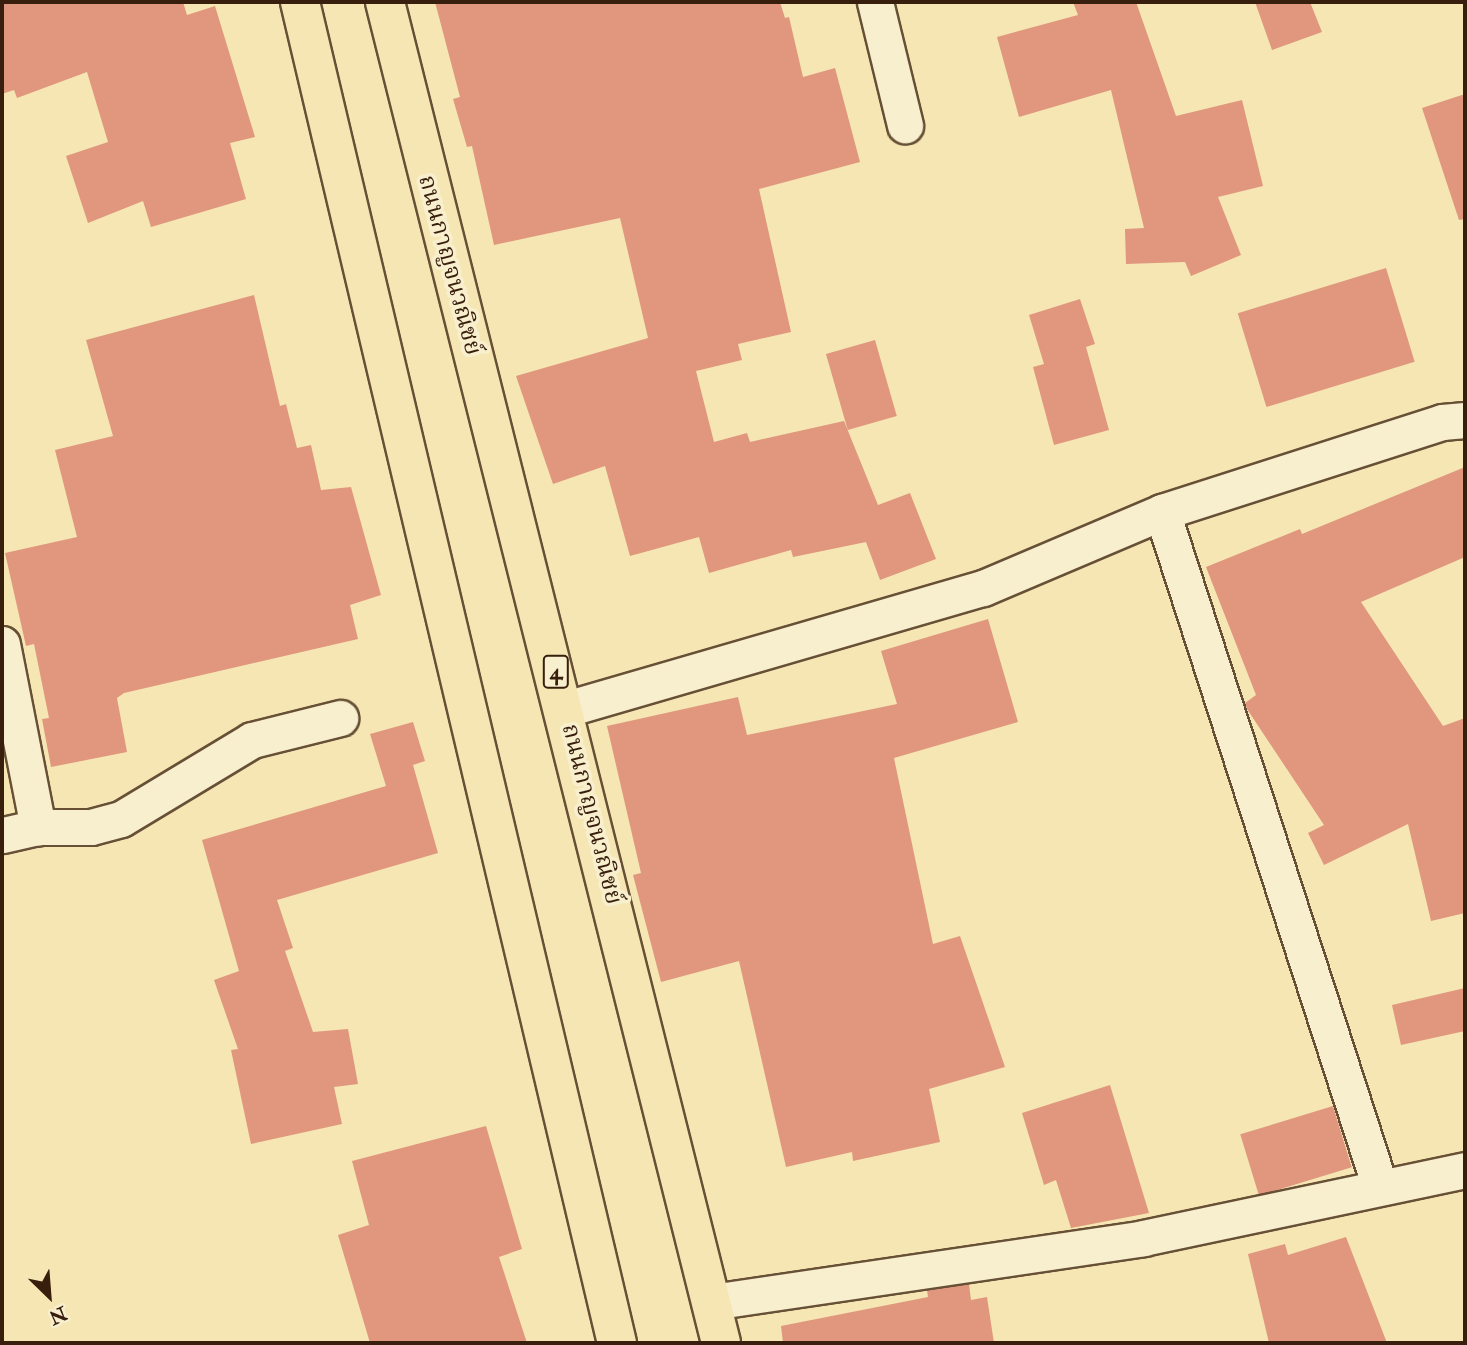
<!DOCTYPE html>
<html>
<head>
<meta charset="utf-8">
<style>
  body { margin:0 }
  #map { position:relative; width:1467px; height:1345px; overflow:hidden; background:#f5e6b3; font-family:"IM FELL Double Pica","Noto Serif Thai",serif }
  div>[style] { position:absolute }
  .building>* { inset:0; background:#e0977e; transform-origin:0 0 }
  .roads { filter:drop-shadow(2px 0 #675036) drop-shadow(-2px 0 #675036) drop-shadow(0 2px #675036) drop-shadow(0 -2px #675036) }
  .minor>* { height:35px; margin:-17.5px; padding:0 17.5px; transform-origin:17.5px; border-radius:17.5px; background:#f8efce }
  .trunk>* { height:38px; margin:-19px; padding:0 19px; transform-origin:19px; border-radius:19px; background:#f5e6b3 }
  span { translate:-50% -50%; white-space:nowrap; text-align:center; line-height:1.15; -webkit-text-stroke:7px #f8efce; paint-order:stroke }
  .shield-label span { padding:2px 5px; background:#f8efce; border:2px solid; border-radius:5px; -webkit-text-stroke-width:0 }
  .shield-label { font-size:23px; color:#381e0c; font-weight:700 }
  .street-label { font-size:24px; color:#381e0c }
  .frame { position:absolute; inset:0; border:4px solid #381e0c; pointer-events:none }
  .north { position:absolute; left:14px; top:1261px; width:70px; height:70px; -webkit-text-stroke:5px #f8efce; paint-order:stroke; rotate:155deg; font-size:19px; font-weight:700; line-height:28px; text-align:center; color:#381e0c }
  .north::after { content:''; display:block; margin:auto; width:24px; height:32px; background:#381e0c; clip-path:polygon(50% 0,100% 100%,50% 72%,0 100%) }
</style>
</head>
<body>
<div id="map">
  <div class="building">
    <i style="clip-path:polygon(2px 2px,183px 2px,187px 15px,215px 6px,255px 137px,230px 143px,246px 199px,151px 227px,143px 201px,88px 223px,66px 156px,108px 142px,87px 72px,17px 98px,14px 90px,2px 94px)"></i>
    <i style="clip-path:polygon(435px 2px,780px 2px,785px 18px,789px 17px,803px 77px,835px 68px,860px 162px,759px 189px,791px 332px,738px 344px,742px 360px,696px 371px,714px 442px,747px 433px,750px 442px,844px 421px,878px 505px,910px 493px,936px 559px,880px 580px,866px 542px,793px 557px,791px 550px,709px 573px,699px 537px,630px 556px,605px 466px,553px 484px,516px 376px,648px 338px,620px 218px,494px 245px,472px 146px,467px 147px,453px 99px,460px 97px)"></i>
    <i style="clip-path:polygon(1073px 2px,1136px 2px,1176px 116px,1242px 100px,1263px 186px,1218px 197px,1241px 255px,1191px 276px,1185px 262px,1126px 264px,1125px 229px,1144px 228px,1111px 90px,1019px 117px,997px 37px,1078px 15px)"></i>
    <i style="clip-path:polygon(1255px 2px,1310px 2px,1322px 32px,1272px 50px)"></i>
    <i style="clip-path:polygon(1465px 94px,1465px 219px,1459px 220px,1422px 108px)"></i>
    <i style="left:1386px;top:268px;width:98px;height:155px;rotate:73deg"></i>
    <i style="clip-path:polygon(254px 295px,280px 406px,286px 404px,297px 448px,311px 445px,321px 490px,351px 487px,381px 595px,350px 605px,358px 639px,124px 693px,117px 698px,127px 752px,51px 767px,42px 719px,49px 718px,34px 644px,26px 646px,5px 553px,77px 537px,55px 450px,113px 436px,86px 340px)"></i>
    <i style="clip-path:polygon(1080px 299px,1095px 344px,1086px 347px,1109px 430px,1054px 445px,1033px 367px,1044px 364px,1029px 315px)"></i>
    <i style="left:875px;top:340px;width:79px;height:51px;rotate:74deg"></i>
    <i style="clip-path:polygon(1465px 467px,1465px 557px,1361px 602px,1443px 726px,1465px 718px,1465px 913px,1431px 921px,1408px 824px,1324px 865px,1308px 833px,1324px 825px,1247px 709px,1245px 703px,1256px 695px,1206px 567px,1300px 529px,1302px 534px)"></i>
    <i style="clip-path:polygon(988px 619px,1018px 722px,894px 758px,933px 944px,960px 936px,1005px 1067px,929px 1089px,940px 1142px,853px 1161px,852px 1152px,786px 1167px,739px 961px,661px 982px,633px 875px,641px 873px,607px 726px,738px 697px,747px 735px,897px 704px,881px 651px)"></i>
    <i style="clip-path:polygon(413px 722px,425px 761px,413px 765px,438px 853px,277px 900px,293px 948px,285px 951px,313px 1032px,348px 1029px,358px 1084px,334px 1087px,342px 1124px,251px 1144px,231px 1050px,238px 1049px,214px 980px,239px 971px,202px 840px,386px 786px,370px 734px)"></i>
    <i style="clip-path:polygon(1465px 988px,1465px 1031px,1401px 1045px,1392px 1005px)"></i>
    <i style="clip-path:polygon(1110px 1085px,1149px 1213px,1071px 1228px,1056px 1180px,1044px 1185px,1022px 1113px)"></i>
    <i style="left:1333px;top:1106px;width:64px;height:97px;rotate:73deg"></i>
    <i style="clip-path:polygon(486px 1126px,522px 1249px,499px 1257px,527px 1343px,370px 1343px,338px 1235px,369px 1225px,352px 1161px)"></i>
    <i style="clip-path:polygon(1346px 1237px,1387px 1343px,1269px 1343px,1248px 1254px,1285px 1244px,1288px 1255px)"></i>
    <i style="clip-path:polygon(969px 1284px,971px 1300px,987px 1297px,994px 1343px,783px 1343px,781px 1326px,928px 1297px,927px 1290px)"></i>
  </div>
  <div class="roads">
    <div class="minor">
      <i style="left:875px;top:2px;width:127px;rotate:76.3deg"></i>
      <i style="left:1162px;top:512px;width:709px;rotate:72.1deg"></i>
      <i style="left:2px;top:644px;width:187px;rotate:78.9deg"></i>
      <i style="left:38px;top:827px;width:37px;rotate:167deg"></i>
      <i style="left:566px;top:709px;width:434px;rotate:-16.2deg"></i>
      <i style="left:983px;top:588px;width:194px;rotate:-23deg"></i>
      <i style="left:1162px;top:512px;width:294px;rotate:-17.8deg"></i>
      <i style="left:1442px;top:422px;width:23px;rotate:-5deg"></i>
      <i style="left:38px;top:827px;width:53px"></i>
      <i style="left:91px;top:827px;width:31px;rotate:-15deg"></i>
      <i style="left:121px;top:819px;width:153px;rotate:-31.1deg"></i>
      <i style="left:252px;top:740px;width:91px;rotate:-14deg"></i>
      <i style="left:712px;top:1302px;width:436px;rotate:-8.4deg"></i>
      <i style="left:1143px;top:1238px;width:329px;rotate:-11.9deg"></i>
    </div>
    <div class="trunk">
      <i style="left:300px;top:2px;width:1378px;rotate:76.7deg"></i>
      <i style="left:385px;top:2px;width:1382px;rotate:75.93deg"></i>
    </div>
  </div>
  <div class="shield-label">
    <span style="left:556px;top:672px">4</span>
  </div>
  <div class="street-label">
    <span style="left:450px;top:265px;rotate:75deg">ถนนกาญจนวณิชย์</span>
    <span style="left:592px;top:814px;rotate:76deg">ถนนกาญจนวณิชย์</span>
  </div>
  <div class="frame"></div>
  <div class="north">N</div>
</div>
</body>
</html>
